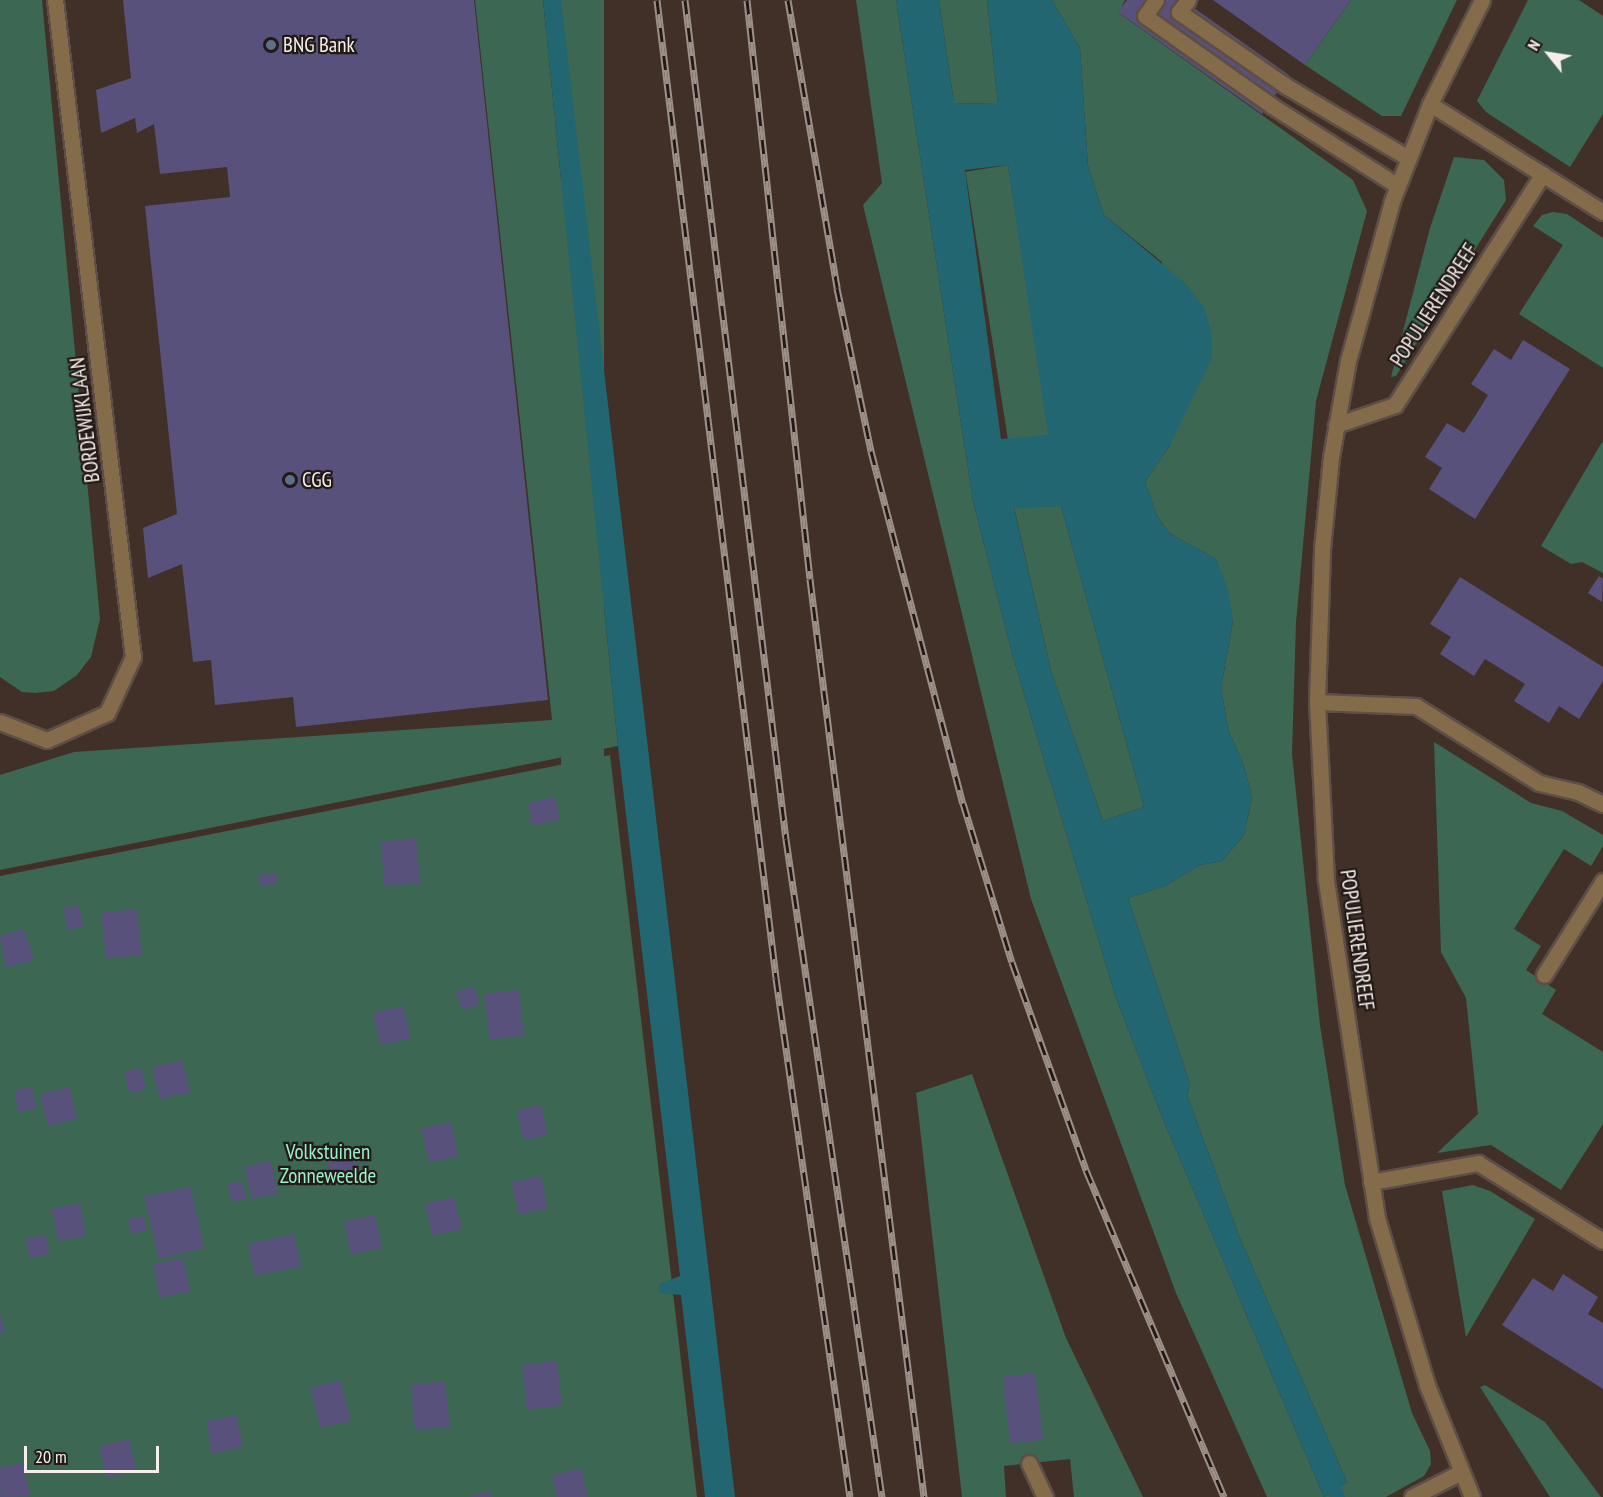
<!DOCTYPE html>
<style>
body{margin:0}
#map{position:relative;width:1603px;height:1497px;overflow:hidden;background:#403028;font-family:"PT Sans Narrow",sans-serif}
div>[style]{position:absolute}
.green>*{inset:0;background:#3b6753;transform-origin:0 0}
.water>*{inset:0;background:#216671}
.stream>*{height:14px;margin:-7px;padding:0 7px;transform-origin:7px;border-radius:7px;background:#216671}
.building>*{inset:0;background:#58517c;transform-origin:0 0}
.roads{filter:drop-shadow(2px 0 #5d4e47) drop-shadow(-2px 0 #5d4e47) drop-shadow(0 2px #5d4e47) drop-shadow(0 -2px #5d4e47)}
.service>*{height:15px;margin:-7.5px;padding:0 7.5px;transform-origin:7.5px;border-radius:7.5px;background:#846b49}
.minor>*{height:15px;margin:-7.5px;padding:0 7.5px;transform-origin:7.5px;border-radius:7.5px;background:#846b49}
.rail>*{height:7px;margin-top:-3.5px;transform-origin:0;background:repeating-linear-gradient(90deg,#211a16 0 14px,#9d9089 0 28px);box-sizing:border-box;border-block:2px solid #9d9089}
.dots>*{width:16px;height:16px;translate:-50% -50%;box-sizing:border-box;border:3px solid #211a16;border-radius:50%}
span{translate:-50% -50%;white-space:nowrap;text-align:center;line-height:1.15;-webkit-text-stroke:4.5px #211a16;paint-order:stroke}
.poi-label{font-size:21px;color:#f8eee9}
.left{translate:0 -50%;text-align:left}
.street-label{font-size:21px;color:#f8eee9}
.park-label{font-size:21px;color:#9bf0c9}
.north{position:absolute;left:1519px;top:24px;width:60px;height:60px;-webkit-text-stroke:4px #211a16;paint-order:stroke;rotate:300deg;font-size:16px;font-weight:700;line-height:24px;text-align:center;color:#f8eee9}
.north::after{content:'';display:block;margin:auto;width:21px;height:27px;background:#f8eee9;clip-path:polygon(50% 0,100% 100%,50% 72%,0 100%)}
.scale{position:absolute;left:24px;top:1446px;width:135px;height:27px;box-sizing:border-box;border:3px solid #f8eee9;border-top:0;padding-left:8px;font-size:18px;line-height:21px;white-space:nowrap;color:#f8eee9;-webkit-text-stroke:4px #211a16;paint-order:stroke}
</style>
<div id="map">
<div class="green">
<i style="clip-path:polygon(0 0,42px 0,100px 619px,91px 657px,77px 675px,54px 691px,35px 693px,22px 692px,0 677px)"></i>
<i style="clip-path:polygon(475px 0,543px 0,618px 746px,0 870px,0 775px,74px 752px,552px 720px)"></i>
<i style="left:561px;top:0;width:43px;height:1507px"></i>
<i style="clip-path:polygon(856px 0,896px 0,973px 501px,1013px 657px,1116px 998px,1163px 1119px,1324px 1497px,1347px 1482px,1239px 1236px,1187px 1095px,1190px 1084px,1128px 898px,1165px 886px,1200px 865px,1222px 861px,1244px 835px,1252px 797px,1244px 766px,1228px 729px,1221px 688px,1233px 621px,1216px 559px,1169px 533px,1157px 516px,1145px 482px,1170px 445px,1162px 262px,1104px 215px,1088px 166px,1080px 48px,1052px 0,1125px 0,1119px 13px,1353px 180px,1367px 211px,1316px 401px,1296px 623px,1292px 754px,1320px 1025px,1345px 1185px,1412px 1413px,1430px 1451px,1431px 1464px,1424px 1476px,1386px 1497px,1267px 1497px,1176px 1293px,1031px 899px,863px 205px,882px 183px)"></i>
<i style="clip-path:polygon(939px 0,987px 0,998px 104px,954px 103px)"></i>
<i style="clip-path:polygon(1351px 0,1457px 0,1401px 116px,1382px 116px,1305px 65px)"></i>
<i style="clip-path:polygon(1528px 0,1579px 0,1603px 16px,1603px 114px,1570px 167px,1486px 112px,1477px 101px)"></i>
<i style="clip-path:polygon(1454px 157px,1484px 160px,1504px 180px,1506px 200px,1396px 376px,1391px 377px,1430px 228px)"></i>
<i style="left:1008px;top:165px;width:273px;height:43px;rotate:81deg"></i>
<i style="clip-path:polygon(1553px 212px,1567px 214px,1603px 238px,1603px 368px,1519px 314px,1563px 245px,1533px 226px,1542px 215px)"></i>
<i style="clip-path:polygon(1602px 442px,1603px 443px,1603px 573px,1582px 562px,1571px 564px,1541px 546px)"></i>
<i style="clip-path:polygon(1061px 506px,1144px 807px,1103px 821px,1051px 671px,1014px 507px)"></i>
<i style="clip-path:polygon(1434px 742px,1531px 803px,1562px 811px,1603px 835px,1603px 846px,1591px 866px,1564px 849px,1514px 929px,1541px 946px,1526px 970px,1556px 990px,1542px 1014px,1603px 1052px,1603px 1124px,1561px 1190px,1491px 1145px,1437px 1153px,1478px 1114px,1466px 998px,1441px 952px)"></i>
<i style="clip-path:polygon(610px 755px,697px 1497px,0 1497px,0 876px)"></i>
<i style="clip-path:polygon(972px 1074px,1066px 1338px,1143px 1497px,1074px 1497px,1070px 1459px,1004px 1466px,1006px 1497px,962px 1497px,916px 1093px)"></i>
<i style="clip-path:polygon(1473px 1185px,1490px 1191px,1535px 1219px,1466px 1337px,1442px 1191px)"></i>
<i style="clip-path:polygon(1485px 1385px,1545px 1422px,1601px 1497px,1550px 1497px,1480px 1387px)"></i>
</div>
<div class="water">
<i style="clip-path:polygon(543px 0,561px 0,735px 1497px,705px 1497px,681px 1295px,660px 1293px,659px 1284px,680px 1276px,618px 746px)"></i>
<i style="clip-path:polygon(evenodd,896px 0,939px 0,954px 103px,998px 104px,987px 0,1052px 0,1080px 48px,1088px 166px,1104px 215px,1186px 284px,1204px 307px,1211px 331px,1212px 358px,1170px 445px,1145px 482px,1157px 516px,1169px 533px,1216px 559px,1228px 590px,1233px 621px,1221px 688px,1228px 729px,1244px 766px,1252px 797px,1244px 835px,1222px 861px,1200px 865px,1165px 886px,1128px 898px,1190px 1084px,1187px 1095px,1239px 1236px,1347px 1482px,1324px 1497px,1163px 1119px,1116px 998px,1013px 657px,973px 501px,896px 0,1008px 165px,1048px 435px,1001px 439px,965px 170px,1008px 165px,896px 0,1061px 506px,1144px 807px,1103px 821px,1051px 671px,1014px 508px,1061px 506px)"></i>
</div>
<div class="stream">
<i style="left:1327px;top:1474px;width:25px;rotate:64deg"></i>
</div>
<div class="building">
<i style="clip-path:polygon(123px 0,474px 0,548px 700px,296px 727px,293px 697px,215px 705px,211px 660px,193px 662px,182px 564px,148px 578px,143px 528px,177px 514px,145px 206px,230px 197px,227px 167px,160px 174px,154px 124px,137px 133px,135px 118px,101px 133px,96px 90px,131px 78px)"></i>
<i style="clip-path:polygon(1127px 0,1199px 0,1194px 8px,1289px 75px,1262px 114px,1118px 12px)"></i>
<i style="clip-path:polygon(1213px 0,1351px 0,1305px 65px)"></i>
<i style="clip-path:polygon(1523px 340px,1570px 369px,1475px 519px,1429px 489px,1442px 468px,1425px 457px,1447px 423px,1464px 433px,1477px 413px,1488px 395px,1471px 384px,1494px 349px,1511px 360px)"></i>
<i style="clip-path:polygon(1599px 576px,1603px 579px,1602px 602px,1588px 593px)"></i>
<i style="clip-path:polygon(1460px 577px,1603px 667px,1603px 681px,1579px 719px,1559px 706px,1549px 723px,1514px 701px,1525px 684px,1506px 672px,1485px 659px,1474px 676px,1440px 654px,1451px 637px,1430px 624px)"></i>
<i style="left:555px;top:797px;width:23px;height:28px;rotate:77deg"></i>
<i style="left:416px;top:838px;width:45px;height:36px;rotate:84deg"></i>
<i style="left:276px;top:872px;width:11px;height:18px;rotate:80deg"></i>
<i style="left:79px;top:905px;width:22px;height:16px;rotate:77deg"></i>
<i style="left:137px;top:909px;width:46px;height:36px;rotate:84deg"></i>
<i style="clip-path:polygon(24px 929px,34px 960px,6px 968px,0 936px)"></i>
<i style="left:474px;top:986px;width:19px;height:19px;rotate:72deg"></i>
<i style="left:519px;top:990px;width:46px;height:35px;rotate:84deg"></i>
<i style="left:403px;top:1006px;width:33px;height:31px;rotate:76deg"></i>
<i style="left:182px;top:1060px;width:33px;height:31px;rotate:76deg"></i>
<i style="left:141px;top:1068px;width:22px;height:17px;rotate:77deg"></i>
<i style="left:32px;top:1087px;width:22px;height:18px;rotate:80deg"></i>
<i style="left:69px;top:1087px;width:33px;height:30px;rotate:76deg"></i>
<i style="left:541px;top:1105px;width:30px;height:25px;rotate:76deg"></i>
<i style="left:451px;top:1122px;width:35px;height:30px;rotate:78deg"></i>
<i style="left:353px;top:1145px;width:34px;height:29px;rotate:76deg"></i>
<i style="left:271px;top:1161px;width:33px;height:27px;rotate:78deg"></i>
<i style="left:541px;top:1176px;width:33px;height:30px;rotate:78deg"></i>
<i style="left:242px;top:1181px;width:18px;height:15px;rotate:77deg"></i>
<i style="left:190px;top:1186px;width:64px;height:47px;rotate:77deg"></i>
<i style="left:454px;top:1197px;width:33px;height:30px;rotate:76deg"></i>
<i style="left:80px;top:1203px;width:33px;height:29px;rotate:79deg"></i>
<i style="left:375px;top:1215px;width:34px;height:32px;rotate:78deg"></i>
<i style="left:144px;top:1216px;width:15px;height:16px;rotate:79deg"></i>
<i style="left:45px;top:1234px;width:20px;height:21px;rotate:75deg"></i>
<i style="left:294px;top:1234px;width:33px;height:47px;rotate:78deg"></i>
<i style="left:183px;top:1258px;width:34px;height:31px;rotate:78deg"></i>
<i style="clip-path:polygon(1563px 1274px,1598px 1297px,1588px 1314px,1603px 1323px,1603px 1389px,1502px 1325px,1533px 1278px,1553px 1291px)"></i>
<i style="clip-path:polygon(0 1313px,5px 1333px,0 1334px)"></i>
<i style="left:557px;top:1361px;width:45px;height:35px;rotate:84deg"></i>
<i style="left:1035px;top:1373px;width:67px;height:33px;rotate:83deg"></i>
<i style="left:340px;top:1380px;width:42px;height:31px;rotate:75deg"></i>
<i style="left:445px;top:1381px;width:46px;height:35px;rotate:84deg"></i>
<i style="left:236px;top:1415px;width:33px;height:31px;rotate:78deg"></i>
<i style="left:129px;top:1439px;width:33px;height:31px;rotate:76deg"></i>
<i style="clip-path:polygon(23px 1463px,30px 1496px,0 1497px,0 1468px)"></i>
<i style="clip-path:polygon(581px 1468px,588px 1497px,557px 1497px,552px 1476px)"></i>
<i style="clip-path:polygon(490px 1491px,492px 1497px,469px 1497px,469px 1496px)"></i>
</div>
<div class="roads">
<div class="service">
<i style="left:1156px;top:0;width:19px;rotate:125deg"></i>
<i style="left:1145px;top:16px;width:156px;rotate:35.3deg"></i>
<i style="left:1272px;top:106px;width:149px;rotate:32.4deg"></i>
<i style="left:1188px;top:0;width:15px;rotate:127deg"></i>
<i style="left:1179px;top:12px;width:130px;rotate:34.7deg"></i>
<i style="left:1286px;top:86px;width:142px;rotate:30.5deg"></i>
<i style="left:1029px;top:1463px;width:38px;rotate:65deg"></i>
</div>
<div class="minor">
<i style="left:1430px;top:104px;width:204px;rotate:32deg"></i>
<i style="left:1336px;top:425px;width:62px;rotate:-18.7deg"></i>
<i style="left:1395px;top:405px;width:274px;rotate:-57.4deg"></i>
<i style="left:1317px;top:702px;width:99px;rotate:2.3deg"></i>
<i style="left:1416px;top:706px;width:145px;rotate:32deg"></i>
<i style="left:1539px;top:783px;width:40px;rotate:13deg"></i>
<i style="left:1578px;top:792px;width:28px;rotate:26deg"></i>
<i style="left:0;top:722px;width:50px;rotate:21deg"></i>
<i style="left:47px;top:740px;width:66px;rotate:-24.2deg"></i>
<i style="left:107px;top:713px;width:62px;rotate:-65.1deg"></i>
<i style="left:133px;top:657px;width:662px;rotate:-96.77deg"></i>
<i style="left:1544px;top:975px;width:111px;rotate:-57.9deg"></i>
<i style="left:1371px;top:1182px;width:109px;rotate:-10.1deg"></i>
<i style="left:1478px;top:1163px;width:147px;rotate:32deg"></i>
<i style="left:1412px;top:1497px;width:55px;rotate:-27deg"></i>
<i style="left:1472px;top:1497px;width:121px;rotate:-111.9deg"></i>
<i style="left:1427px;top:1385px;width:174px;rotate:-106.7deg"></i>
<i style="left:1377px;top:1218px;width:343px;rotate:-98.6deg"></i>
<i style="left:1326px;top:879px;width:177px;rotate:-92.9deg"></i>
<i style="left:1317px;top:702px;width:153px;rotate:-88.1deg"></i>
<i style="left:1322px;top:549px;width:92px;rotate:-84.4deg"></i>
<i style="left:1331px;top:457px;width:97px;rotate:-80deg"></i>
<i style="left:1348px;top:361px;width:166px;rotate:-74.6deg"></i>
<i style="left:1392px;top:201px;width:104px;rotate:-68.6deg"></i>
<i style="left:1430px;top:104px;width:116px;rotate:-63.4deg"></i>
</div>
</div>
<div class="rail">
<i style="left:657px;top:0;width:985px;rotate:83.06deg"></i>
<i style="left:776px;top:978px;width:524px;rotate:81.89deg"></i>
<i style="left:685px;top:0;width:845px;rotate:83.14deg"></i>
<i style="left:786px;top:839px;width:665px;rotate:81.7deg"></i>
<i style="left:747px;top:0;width:582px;rotate:83.79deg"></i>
<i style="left:810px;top:579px;width:925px;rotate:82.92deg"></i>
<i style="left:788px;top:0;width:292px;rotate:80.3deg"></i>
<i style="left:837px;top:288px;width:167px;rotate:78.2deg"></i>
<i style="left:871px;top:451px;width:364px;rotate:75.4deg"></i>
<i style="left:963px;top:803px;width:166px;rotate:72.9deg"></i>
<i style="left:1012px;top:962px;width:221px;rotate:70.4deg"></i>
<i style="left:1086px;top:1170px;width:355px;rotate:67.1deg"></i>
</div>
<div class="dots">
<i style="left:271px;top:45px;background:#5c6f8a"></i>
<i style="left:290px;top:480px;background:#5c6f8a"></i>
</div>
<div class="poi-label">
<span class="left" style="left:283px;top:45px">BNG Bank</span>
<span class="left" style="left:302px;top:480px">CGG</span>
</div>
<div class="street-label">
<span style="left:1434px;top:305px;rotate:-57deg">POPULIERENDREEF</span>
<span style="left:85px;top:420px;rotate:-97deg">BORDEWIJKLAAN</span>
<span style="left:1357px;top:940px;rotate:82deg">POPULIERENDREEF</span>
</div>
<div class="park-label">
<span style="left:328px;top:1164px">Volkstuinen<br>Zonneweelde</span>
</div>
<div class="north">N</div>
<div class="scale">20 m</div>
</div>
